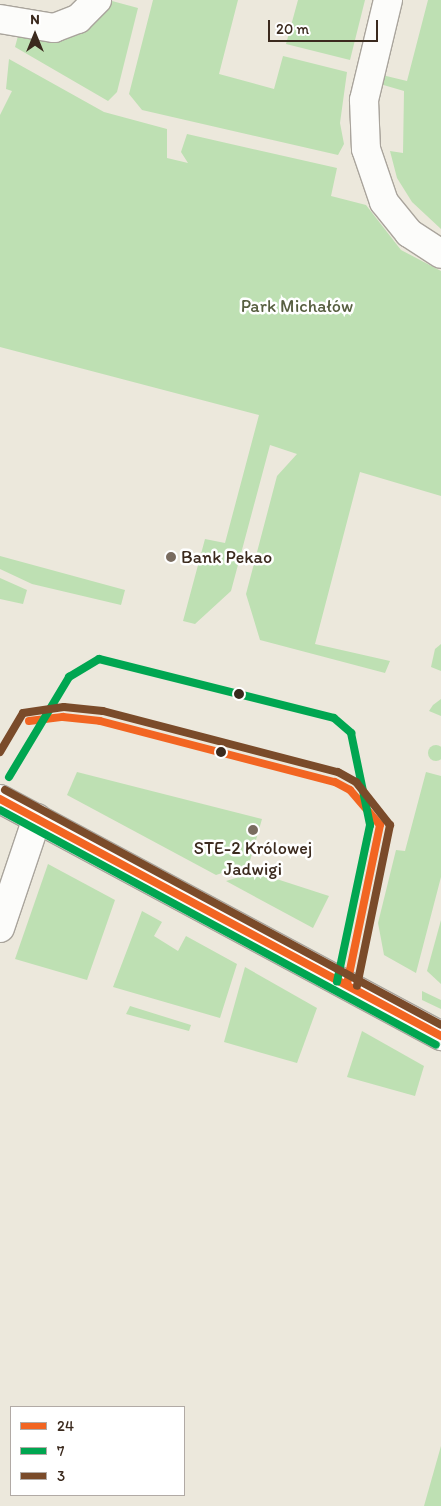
<!DOCTYPE html>
<meta charset="utf-8">
<style>
body{margin:0}
#map{position:relative;width:441px;height:1506px;overflow:hidden;background:#ece8dc;font-family:Itim,sans-serif}
div>[style]{position:absolute}
.green>*{inset:0;background:#bee0b3}
.round{border-radius:50%}
.roads{filter:drop-shadow(1px 0 #a9a49c) drop-shadow(-1px 0 #a9a49c) drop-shadow(0 1px #a9a49c) drop-shadow(0 -1px #a9a49c)}
.street>*{height:28px;margin:-14px;padding:0 14px;transform-origin:14px;border-radius:14px;background:#fcfcfa}
.bus-1>*{height:8px;margin:-4px;padding:0 4px;transform-origin:4px;border-radius:4px;background:#f26522}
.bus-2>*{height:8px;margin:-4px;padding:0 4px;transform-origin:4px;border-radius:4px;background:#00a651}
.bus-3>*{height:8px;margin:-4px;padding:0 4px;transform-origin:4px;border-radius:4px;background:#7a4b2a}
.dots>*{width:14px;height:14px;translate:-50% -50%;box-sizing:border-box;border:2px solid #fff;border-radius:50%}
span{translate:-50% -50%;white-space:nowrap;text-align:center;line-height:1.15;-webkit-text-stroke:5px #fff;paint-order:stroke}
.park-label{font-size:18px;color:#575f40}
.poi-label{font-size:18px;color:#3b2a1e}
.left{translate:0 -50%;text-align:left}
.legend{position:absolute;left:10px;top:1406px;width:175px;height:90px;box-sizing:border-box;background:#fff;border:1px solid #b1aaa5;margin:0;padding:6px 9px;list-style:none;font-size:15px;color:#3b2a1e}
.legend li{display:flex;align-items:center;gap:10px;height:25px}
.legend b{width:25px;border:1px solid #b1aaa5}
.north{position:absolute;left:10px;top:10px;width:50px;height:50px;-webkit-text-stroke:4px #fff;paint-order:stroke;rotate:0deg;font-size:14px;font-weight:700;line-height:20px;text-align:center;color:#3b2a1e}
.north::after{content:'';display:block;margin:auto;width:18px;height:22px;background:#3b2a1e;clip-path:polygon(50% 0,100% 100%,50% 72%,0 100%)}
.scale{position:absolute;left:268px;top:20px;width:110px;height:22px;box-sizing:border-box;border:2px solid #3b2a1e;border-top:0;padding-left:6px;font-size:15px;line-height:18px;white-space:nowrap;color:#3b2a1e;-webkit-text-stroke:4px #fff;paint-order:stroke}
</style>
<div id="map">
<div class="green">
<i style="clip-path:polygon(153px 0,238px 0,219px 74px,274px 89px,283px 56px,347px 72px,340px 123px,344px 144px,338px 155px,142px 110px,129px 94px)"></i>
<i style="clip-path:polygon(298px 0,365px 0,350px 60px,286px 44px)"></i>
<i style="clip-path:polygon(428px 0,441px 0,441px 229px,412px 202px,397px 178px,390px 151px,403px 153px,404px 91px,380px 84px,382px 75px,407px 81px)"></i>
<i style="clip-path:polygon(112px 1px,138px 8px,117px 92px,108px 101px,15px 47px,18px 36px,58px 41px,72px 37px,96px 22px)"></i>
<i style="clip-path:polygon(9px 59px,104px 112px,167px 129px,167px 158px,188px 163px,181px 152px,187px 134px,337px 168px,331px 196px,366px 205px,401px 250px,441px 271px,441px 496px,360px 472px,315px 644px,390px 661px,385px 673px,260px 640px,246px 594px,277px 476px,297px 454px,270px 445px,231px 591px,195px 624px,183px 621px,205px 539px,225px 543px,259px 415px,0 347px,0 115px,12px 91px,6px 89px)"></i>
<i style="clip-path:polygon(0 556px,125px 590px,121px 605px,32px 584px,0 569px)"></i>
<i style="clip-path:polygon(0 578px,27px 590px,23px 604px,0 599px)"></i>
<i style="clip-path:polygon(441px 644px,441px 671px,431px 667px,435px 649px)"></i>
<i style="clip-path:polygon(441px 699px,441px 716px,429px 711px,433px 705px)"></i>
<i class="round" style="left:428px;top:745px;width:16px;height:16px"></i>
<i style="clip-path:polygon(77px 772px,262px 819px,249px 864px,216px 875px,67px 795px)"></i>
<i style="clip-path:polygon(426px 772px,441px 776px,441px 877px,416px 973px,384px 955px,378px 923px,396px 850px,405px 851px)"></i>
<i style="clip-path:polygon(48px 864px,115px 900px,87px 980px,15px 959px)"></i>
<i style="clip-path:polygon(255px 872px,329px 896px,313px 928px,226px 881px)"></i>
<i style="clip-path:polygon(142px 911px,162px 922px,154px 936px,178px 951px,186px 936px,237px 964px,220px 1018px,113px 987px)"></i>
<i style="clip-path:polygon(441px 920px,441px 984px,427px 971px)"></i>
<i style="clip-path:polygon(245px 967px,317px 1008px,297px 1063px,224px 1042px)"></i>
<i style="clip-path:polygon(422px 991px,441px 1000px,441px 1009px,422px 1000px)"></i>
<i style="clip-path:polygon(130px 1006px,191px 1025px,189px 1031px,126px 1014px)"></i>
<i style="clip-path:polygon(362px 1031px,424px 1066px,415px 1096px,347px 1077px)"></i>
<i style="clip-path:polygon(441px 1446px,441px 1506px,424px 1506px)"></i>
</div>
<div class="roads">
<div class="street">
<i style="left:388px;top:0;width:103px;rotate:103.5deg"></i>
<i style="left:364px;top:100px;width:49px;rotate:87.7deg"></i>
<i style="left:366px;top:149px;width:56px;rotate:71.2deg"></i>
<i style="left:384px;top:202px;width:40px;rotate:51deg"></i>
<i style="left:409px;top:233px;width:38px;rotate:33deg"></i>
<i style="left:0;top:19px;width:55px;rotate:9.5deg"></i>
<i style="left:54px;top:28px;width:26px;rotate:-21deg"></i>
<i style="left:78px;top:19px;width:27px;rotate:-45deg"></i>
<i style="left:0;top:799px;width:501px;rotate:28.25deg"></i>
<i style="left:0;top:928px;width:116px;rotate:-71.4deg"></i>
</div>
</div>
<div class="bus-1">
<i style="left:29px;top:721px;width:34px;rotate:-7deg"></i>
<i style="left:63px;top:717px;width:37px;rotate:6deg"></i>
<i style="left:100px;top:721px;width:243px;rotate:14.6deg"></i>
<i style="left:335px;top:782px;width:17px;rotate:28deg"></i>
<i style="left:350px;top:790px;width:46px;rotate:49.4deg"></i>
<i style="left:380px;top:825px;width:162px;rotate:101.7deg"></i>
<i style="left:0;top:799px;width:501px;rotate:28.25deg"></i>
</div>
<div class="bus-2">
<i style="left:9px;top:777px;width:117px;rotate:-59deg"></i>
<i style="left:69px;top:677px;width:35px;rotate:-31deg"></i>
<i style="left:99px;top:659px;width:242px;rotate:14.1deg"></i>
<i style="left:334px;top:718px;width:23px;rotate:41deg"></i>
<i style="left:351px;top:733px;width:94px;rotate:78.3deg"></i>
<i style="left:370px;top:825px;width:160px;rotate:101.9deg"></i>
<i style="left:0;top:810px;width:495px;rotate:28.3deg"></i>
</div>
<div class="bus-3">
<i style="left:0;top:752px;width:45px;rotate:-59.5deg"></i>
<i style="left:23px;top:713px;width:41px;rotate:-8.3deg"></i>
<i style="left:64px;top:707px;width:39px;rotate:6deg"></i>
<i style="left:103px;top:711px;width:243px;rotate:14.6deg"></i>
<i style="left:338px;top:772px;width:21px;rotate:29deg"></i>
<i style="left:356px;top:782px;width:55px;rotate:51.7deg"></i>
<i style="left:390px;top:825px;width:164px;rotate:101.6deg"></i>
<i style="left:5px;top:790px;width:495px;rotate:28.3deg"></i>
</div>
<div class="dots">
<i style="left:171px;top:557px;background:#796c60"></i>
<i style="left:239px;top:694px;background:#3b2a1e"></i>
<i style="left:221px;top:752px;background:#3b2a1e"></i>
<i style="left:253px;top:830px;background:#796c60"></i>
</div>
<div class="park-label">
<span style="left:297px;top:306px">Park Michałów</span>
</div>
<div class="poi-label">
<span class="left" style="left:181px;top:557px">Bank Pekao</span>
<span style="left:253px;top:859px">STE-2 Królowej<br>Jadwigi</span>
</div>
<ul class="legend">
<li><b style="height:6px;background:#f26522"></b>24</li>
<li><b style="height:6px;background:#00a651"></b>7</li>
<li><b style="height:6px;background:#7a4b2a"></b>3</li>
</ul>
<div class="north">N</div>
<div class="scale">20 m</div>
</div>
